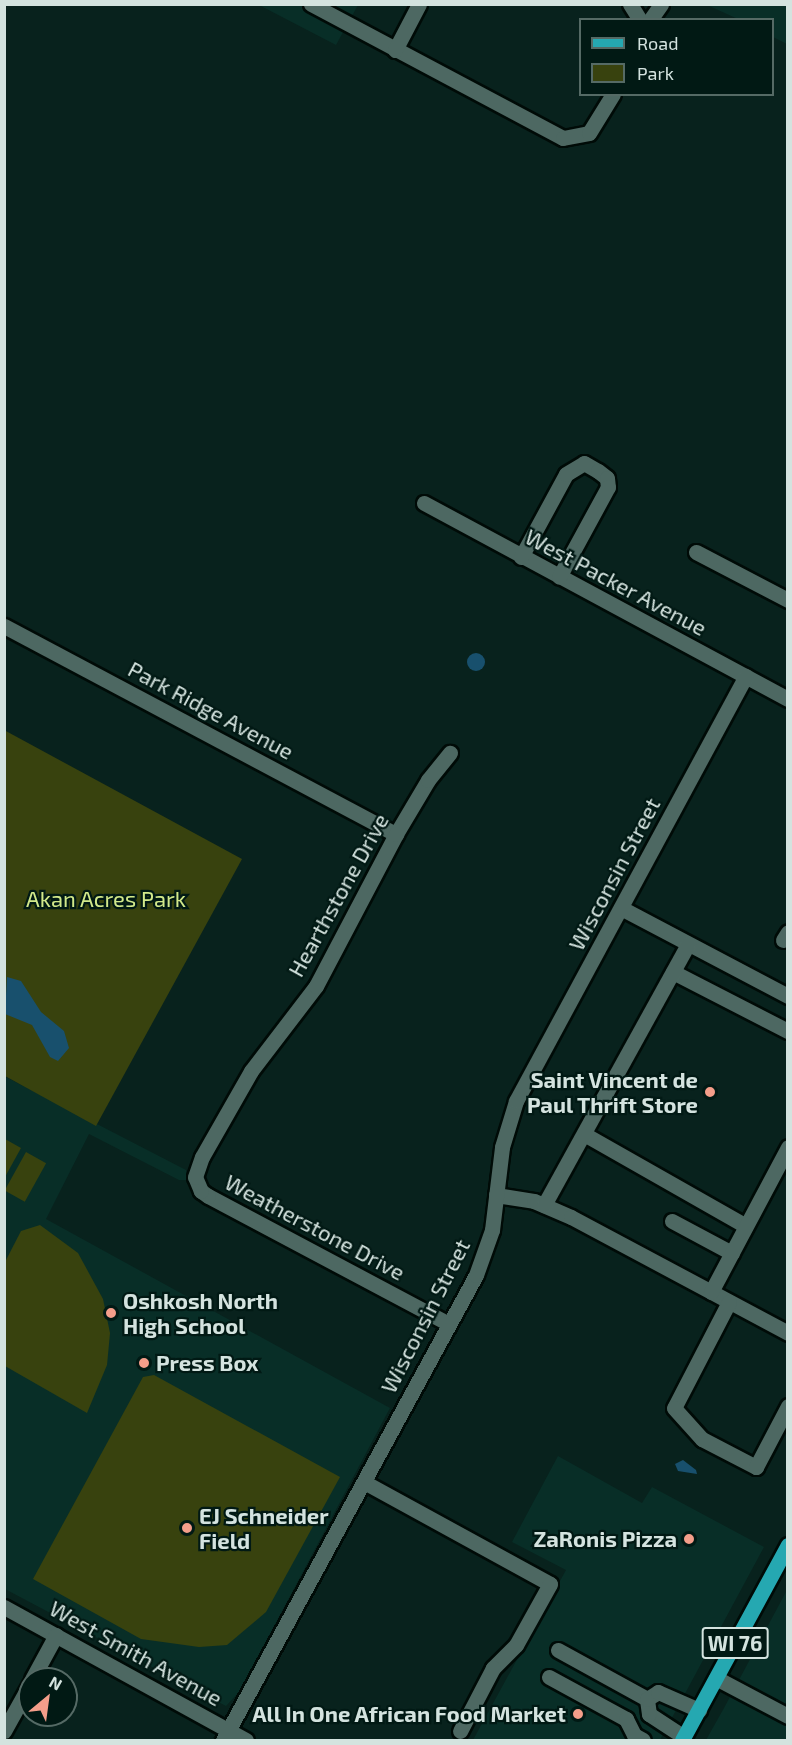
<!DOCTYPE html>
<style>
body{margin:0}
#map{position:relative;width:792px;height:1745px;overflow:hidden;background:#08221d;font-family:"Exo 2",sans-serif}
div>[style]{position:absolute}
.built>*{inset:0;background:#082e27}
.green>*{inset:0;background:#38420e;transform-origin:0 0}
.water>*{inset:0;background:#18506d}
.round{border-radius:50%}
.roads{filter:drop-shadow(2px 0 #000b07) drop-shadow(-2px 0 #000b07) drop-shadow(0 2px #000b07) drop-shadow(0 -2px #000b07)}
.minor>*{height:15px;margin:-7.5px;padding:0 7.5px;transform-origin:7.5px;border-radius:7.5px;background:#4d6862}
.major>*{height:15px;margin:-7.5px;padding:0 7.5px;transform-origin:7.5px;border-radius:7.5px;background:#25a8b1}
.dots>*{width:16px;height:16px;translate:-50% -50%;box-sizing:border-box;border:3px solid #011914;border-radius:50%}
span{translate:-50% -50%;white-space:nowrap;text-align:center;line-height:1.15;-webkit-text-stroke:4.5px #011914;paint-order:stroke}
.shield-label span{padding:2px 4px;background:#011914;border:2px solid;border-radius:4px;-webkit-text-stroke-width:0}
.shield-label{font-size:21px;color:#d4e3df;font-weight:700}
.street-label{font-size:22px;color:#d4e3df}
.park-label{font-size:22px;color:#d2e98a}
.poi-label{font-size:22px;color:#d4e3df;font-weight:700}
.right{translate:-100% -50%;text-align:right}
.left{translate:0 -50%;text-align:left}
.frame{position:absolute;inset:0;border:6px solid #d4e3df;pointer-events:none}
.legend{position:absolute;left:579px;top:18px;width:195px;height:78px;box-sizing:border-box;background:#011914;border:2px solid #556a65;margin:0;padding:8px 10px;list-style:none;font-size:18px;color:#d4e3df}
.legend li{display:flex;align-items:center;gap:12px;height:30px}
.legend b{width:30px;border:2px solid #556a65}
.north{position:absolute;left:18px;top:1667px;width:60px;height:60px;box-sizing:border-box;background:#011914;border:2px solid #556a65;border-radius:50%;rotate:29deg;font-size:16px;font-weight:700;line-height:24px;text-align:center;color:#d4e3df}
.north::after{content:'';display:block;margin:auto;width:21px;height:27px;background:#f49e8a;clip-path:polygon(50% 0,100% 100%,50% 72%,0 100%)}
</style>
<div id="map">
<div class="built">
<i style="clip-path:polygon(259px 5px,358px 5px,336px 45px)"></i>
<i style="clip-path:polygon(707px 5px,787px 5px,787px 44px,773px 37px,772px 20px,738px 19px)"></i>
<i style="clip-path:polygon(4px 1076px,186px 1170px,186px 1180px,179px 1180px,89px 1134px,46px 1219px,390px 1408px,239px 1692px,226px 1706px,5px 1589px)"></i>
<i style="clip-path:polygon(558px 1456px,642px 1503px,652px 1487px,764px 1547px,660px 1740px,473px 1740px,566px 1570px,512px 1542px)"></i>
<i style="clip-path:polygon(787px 1590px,787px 1740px,706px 1740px,724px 1708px)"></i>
</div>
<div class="green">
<i style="clip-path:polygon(4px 730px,242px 859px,96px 1126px,5px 1076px)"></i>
<i style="clip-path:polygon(5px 1139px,21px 1148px,5px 1177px)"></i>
<i style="left:26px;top:1152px;width:23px;height:44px;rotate:29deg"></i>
<i style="clip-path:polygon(40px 1225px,78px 1253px,103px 1299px,110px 1333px,107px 1365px,87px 1413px,5px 1366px,5px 1262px,21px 1231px)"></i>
<i style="clip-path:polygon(154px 1375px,340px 1477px,266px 1612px,227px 1645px,199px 1647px,141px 1639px,33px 1579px,143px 1377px)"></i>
</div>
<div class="water">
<i class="round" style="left:467px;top:653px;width:18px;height:18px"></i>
<i style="clip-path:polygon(7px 977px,21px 981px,41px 1012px,64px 1031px,69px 1048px,58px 1061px,50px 1057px,32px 1025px,5px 1014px)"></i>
<i style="clip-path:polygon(683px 1460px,696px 1470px,697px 1474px,678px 1471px,675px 1464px)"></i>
</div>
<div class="roads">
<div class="minor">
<i style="left:311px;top:4px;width:285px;rotate:28deg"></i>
<i style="left:563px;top:138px;width:26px;rotate:-11deg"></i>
<i style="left:589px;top:133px;width:46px;rotate:-58.4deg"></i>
<i style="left:630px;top:4px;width:19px;rotate:58deg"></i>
<i style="left:650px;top:20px;width:19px;rotate:-55deg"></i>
<i style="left:395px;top:50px;width:52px;rotate:-62.4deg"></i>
<i style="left:424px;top:503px;width:413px;rotate:28.3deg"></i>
<i style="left:696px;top:552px;width:104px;rotate:27.6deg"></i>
<i style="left:521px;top:557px;width:94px;rotate:-61.5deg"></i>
<i style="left:566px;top:474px;width:21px;rotate:-31deg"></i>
<i style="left:584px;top:463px;width:16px;rotate:30deg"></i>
<i style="left:598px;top:471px;width:11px;rotate:38deg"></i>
<i style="left:607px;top:478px;width:9px;rotate:84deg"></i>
<i style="left:608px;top:487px;width:102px;rotate:118.6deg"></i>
<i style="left:4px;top:626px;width:444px;rotate:28deg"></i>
<i style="left:621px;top:908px;width:189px;rotate:27.8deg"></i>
<i style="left:783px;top:940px;width:9px;rotate:-58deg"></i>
<i style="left:673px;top:972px;width:129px;rotate:27.2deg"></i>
<i style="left:584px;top:1134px;width:186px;rotate:29.6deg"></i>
<i style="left:496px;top:1195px;width:38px;rotate:9deg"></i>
<i style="left:534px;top:1201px;width:40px;rotate:23.4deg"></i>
<i style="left:571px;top:1217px;width:246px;rotate:28.1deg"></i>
<i style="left:544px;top:1205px;width:298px;rotate:-61.1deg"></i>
<i style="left:672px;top:1221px;width:68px;rotate:28.1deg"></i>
<i style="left:711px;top:1292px;width:164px;rotate:-62deg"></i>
<i style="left:729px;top:1302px;width:119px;rotate:117.4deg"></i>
<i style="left:674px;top:1408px;width:42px;rotate:47.9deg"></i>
<i style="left:702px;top:1439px;width:61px;rotate:27.4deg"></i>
<i style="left:756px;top:1467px;width:69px;rotate:-62.3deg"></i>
<i style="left:449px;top:1324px;width:273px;rotate:-152deg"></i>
<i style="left:208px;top:1196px;width:9px;rotate:-144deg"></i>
<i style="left:201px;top:1191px;width:15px;rotate:-113deg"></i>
<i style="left:195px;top:1177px;width:21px;rotate:-71deg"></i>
<i style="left:202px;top:1157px;width:99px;rotate:-60.3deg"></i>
<i style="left:251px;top:1071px;width:107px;rotate:-52.6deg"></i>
<i style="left:316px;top:986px;width:172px;rotate:-62.2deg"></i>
<i style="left:396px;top:834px;width:63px;rotate:-59.3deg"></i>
<i style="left:428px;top:780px;width:35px;rotate:-51deg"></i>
<i style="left:364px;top:1482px;width:212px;rotate:28.7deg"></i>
<i style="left:550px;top:1584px;width:70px;rotate:119.1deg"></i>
<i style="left:516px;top:1645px;width:33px;rotate:135deg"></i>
<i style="left:493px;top:1668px;width:71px;rotate:117.6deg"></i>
<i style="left:4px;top:1607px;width:276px;rotate:28.8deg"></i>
<i style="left:558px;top:1650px;width:102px;rotate:28.8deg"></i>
<i style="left:549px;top:1677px;width:88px;rotate:28.6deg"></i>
<i style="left:626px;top:1719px;width:18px;rotate:63deg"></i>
<i style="left:634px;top:1735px;width:10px;rotate:29deg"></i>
<i style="left:716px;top:1678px;width:81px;rotate:27.8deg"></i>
<i style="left:32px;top:1679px;width:50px;rotate:-61.4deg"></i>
<i style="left:4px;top:1731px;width:54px;rotate:-61deg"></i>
<i style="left:684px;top:1737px;width:42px;rotate:-146.7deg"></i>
<i style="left:649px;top:1714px;width:15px;rotate:-98deg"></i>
<i style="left:647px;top:1699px;width:13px;rotate:-32deg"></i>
<i style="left:658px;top:1692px;width:45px;rotate:23.7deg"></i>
<i style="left:223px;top:1740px;width:529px;rotate:-61.45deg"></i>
<i style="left:476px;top:1275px;width:48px;rotate:-70.4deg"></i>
<i style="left:492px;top:1230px;width:84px;rotate:-83.1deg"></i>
<i style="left:502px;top:1147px;width:48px;rotate:-73.1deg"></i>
<i style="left:516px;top:1101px;width:483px;rotate:-61.6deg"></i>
</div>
<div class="major">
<i style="left:682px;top:1740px;width:222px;rotate:-61.5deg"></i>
</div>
</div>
<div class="dots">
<i style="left:710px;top:1092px;background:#f49e8a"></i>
<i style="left:111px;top:1313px;background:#f49e8a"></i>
<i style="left:144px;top:1363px;background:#f49e8a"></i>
<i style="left:187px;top:1528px;background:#f49e8a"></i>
<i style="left:689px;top:1539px;background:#f49e8a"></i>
<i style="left:578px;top:1714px;background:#f49e8a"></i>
</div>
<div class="shield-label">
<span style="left:735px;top:1643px">WI 76</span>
</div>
<div class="street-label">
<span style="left:616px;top:582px;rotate:28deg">West Packer Avenue</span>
<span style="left:211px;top:710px;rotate:28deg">Park Ridge Avenue</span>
<span style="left:614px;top:874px;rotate:-62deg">Wisconsin Street</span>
<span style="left:338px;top:895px;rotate:-61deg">Hearthstone Drive</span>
<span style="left:315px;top:1227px;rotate:28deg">Weatherstone Drive</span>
<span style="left:425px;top:1316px;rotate:-63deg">Wisconsin Street</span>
<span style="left:136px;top:1653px;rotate:29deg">West Smith Avenue</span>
</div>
<div class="park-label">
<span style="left:106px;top:899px">Akan Acres Park</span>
</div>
<div class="poi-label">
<span class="right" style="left:698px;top:1092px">Saint Vincent de<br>Paul Thrift Store</span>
<span class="left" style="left:123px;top:1313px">Oshkosh North<br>High School</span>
<span class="left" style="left:156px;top:1363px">Press Box</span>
<span class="left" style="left:199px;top:1528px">EJ Schneider<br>Field</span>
<span class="right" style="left:677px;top:1539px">ZaRonis Pizza</span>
<span class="right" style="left:566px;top:1714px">All In One African Food Market</span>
</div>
<div class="frame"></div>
<ul class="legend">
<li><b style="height:8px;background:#25a8b1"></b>Road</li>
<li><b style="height:16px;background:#38420e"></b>Park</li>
</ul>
<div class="north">N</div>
</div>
